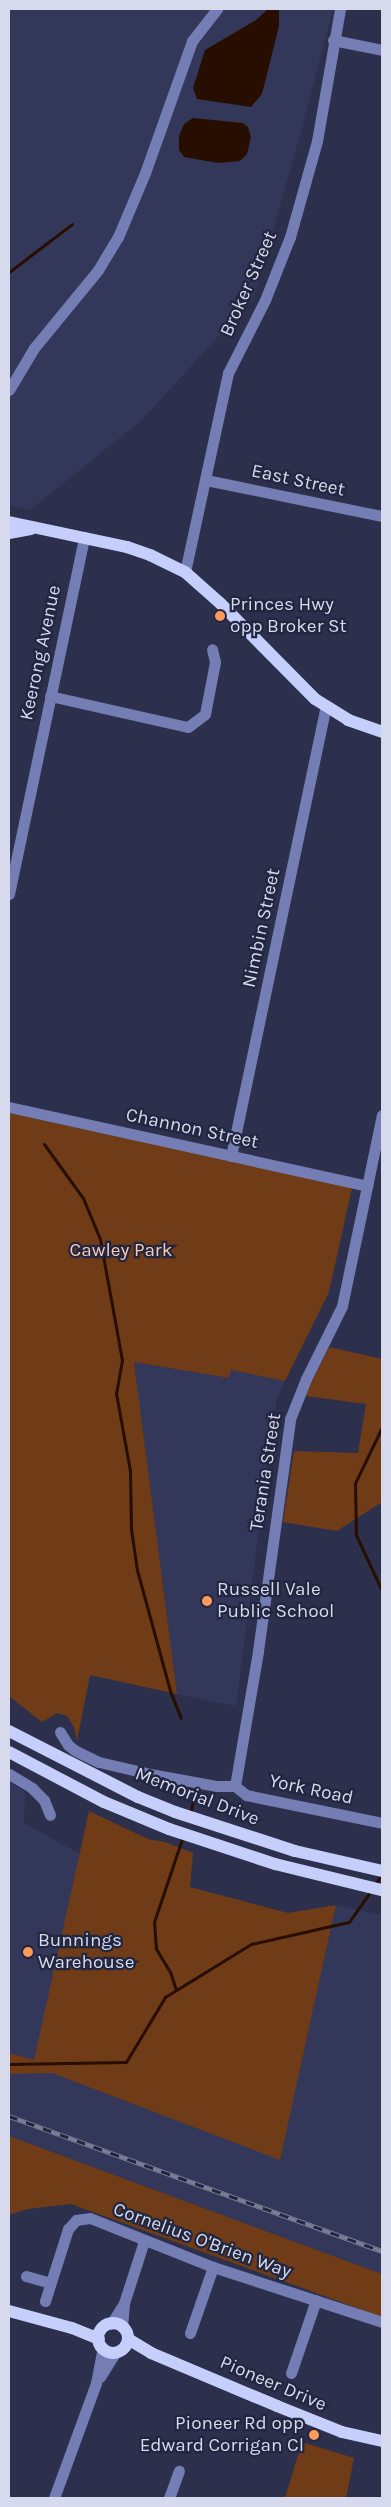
<!DOCTYPE html>
<style>
body{margin:0}
#map{position:relative;width:391px;height:2507px;overflow:hidden;background:#2c304c;font-family:Karla,sans-serif}
div>[style]{position:absolute}
.built>*{inset:0;background:#33385a}
.green>*{inset:0;background:#6f3c17}
.water>*{inset:0;background:#270e00}
.stream>*{height:3px;margin:-1.5px;padding:0 1.5px;transform-origin:1.5px;border-radius:1.5px;background:#270e00}
.minor>*{height:11px;margin:-5.5px;padding:0 5.5px;transform-origin:5.5px;border-radius:5.5px;background:#757eb4}
.major>*{height:12px;margin:-6px;padding:0 6px;transform-origin:6px;border-radius:6px;background:#c6cffc}
.major>.ring{margin:-6px;padding:0;box-sizing:content-box;background:none;border:12px solid #c6cffc;border-radius:50%}
.rail>*{height:5px;margin-top:-2.5px;transform-origin:0;background:repeating-linear-gradient(90deg,#222641 0 9px,#7a7e96 0 18px);box-sizing:border-box;border-block:1px solid #7a7e96}
.dots>*{width:14px;height:14px;translate:-50% -50%;box-sizing:border-box;border:2px solid #222641;border-radius:50%}
span{translate:-50% -50%;white-space:nowrap;text-align:center;line-height:1.15;-webkit-text-stroke:4.5px #222641;paint-order:stroke}
.street-label{font-size:19px;color:#d6daec}
.poi-label{font-size:19px;color:#d6daec}
.left{translate:0 -50%;text-align:left}
.right{translate:-100% -50%;text-align:right}
.park-label{font-size:19px;color:#f9ccb1}
.frame{position:absolute;inset:0;border:10px solid #d6daec;pointer-events:none}
</style>
<div id="map">
<div class="built">
<i style="clip-path:polygon(9px 9px,333px 9px,302px 128px,254px 297px,142px 420px,30px 510px,9px 505px)"></i>
<i style="clip-path:polygon(134px 1362px,229px 1378px,231px 1370px,285px 1381px,277px 1398px,273px 1420px,236px 1706px,177px 1694px)"></i>
<i style="clip-path:polygon(9px 1782px,25px 1792px,24px 1823px,80px 1854px,34px 2061px,9px 2053px)"></i>
<i style="clip-path:polygon(336px 1905px,382px 1915px,382px 2274px,9px 2136px,9px 2074px,52px 2073px,280px 2159px)"></i>
</div>
<div class="green">
<i style="clip-path:polygon(9px 1113px,352px 1188px,329px 1292px,285px 1381px,231px 1370px,229px 1378px,134px 1362px,177px 1694px,90px 1675px,77px 1741px,74px 1727px,67px 1716px,57px 1713px,42px 1722px,9px 1696px)"></i>
<i style="clip-path:polygon(329px 1347px,382px 1359px,382px 1502px,337px 1531px,283px 1522px,294px 1451px,358px 1453px,366px 1404px,305px 1396px)"></i>
<i style="clip-path:polygon(89px 1811px,148px 1839px,165px 1842px,193px 1853px,190px 1887px,288px 1913px,336px 1905px,280px 2160px,52px 2073px,9px 2074px,9px 2053px,34px 2060px)"></i>
<i style="clip-path:polygon(9px 2136px,382px 2274px,382px 2317px,71px 2204px,27px 2209px,9px 2215px)"></i>
<i style="clip-path:polygon(302px 2442px,354px 2458px,346px 2498px,285px 2498px)"></i>
</div>
<div class="water">
<i style="clip-path:polygon(268px 9px,279px 9px,279px 26px,262px 94px,251px 107px,197px 99px,193px 88px,205px 50px,256px 20px)"></i>
<i style="clip-path:polygon(193px 118px,243px 123px,248px 127px,251px 137px,247px 154px,240px 161px,218px 163px,184px 157px,179px 150px,179px 136px,184px 124px)"></i>
</div>
<div class="stream">
<i style="left:9px;top:272px;width:79px;rotate:-37.3deg"></i>
<i style="left:44px;top:1144px;width:67px;rotate:54.2deg"></i>
<i style="left:83px;top:1198px;width:44px;rotate:67.5deg"></i>
<i style="left:100px;top:1239px;width:123px;rotate:79.7deg"></i>
<i style="left:122px;top:1360px;width:34px;rotate:100deg"></i>
<i style="left:116px;top:1393px;width:79px;rotate:79.8deg"></i>
<i style="left:130px;top:1471px;width:58px;rotate:89deg"></i>
<i style="left:131px;top:1529px;width:41px;rotate:81.7deg"></i>
<i style="left:137px;top:1570px;width:125px;rotate:74.7deg"></i>
<i style="left:170px;top:1691px;width:29px;rotate:68deg"></i>
<i style="left:382px;top:1427px;width:62px;rotate:115.7deg"></i>
<i style="left:355px;top:1483px;width:52px;rotate:88.9deg"></i>
<i style="left:356px;top:1535px;width:62px;rotate:65.1deg"></i>
<i style="left:190px;top:1814px;width:17px;rotate:-77deg"></i>
<i style="left:374px;top:1886px;width:14px;rotate:-56deg"></i>
<i style="left:176px;top:1990px;width:19px;rotate:-108deg"></i>
<i style="left:170px;top:1972px;width:27px;rotate:-121deg"></i>
<i style="left:156px;top:1949px;width:27px;rotate:-94deg"></i>
<i style="left:154px;top:1922px;width:91px;rotate:-71.4deg"></i>
<i style="left:9px;top:2064px;width:117px;rotate:-1deg"></i>
<i style="left:126px;top:2062px;width:76px;rotate:-59deg"></i>
<i style="left:165px;top:1997px;width:101px;rotate:-31.6deg"></i>
<i style="left:251px;top:1944px;width:100px;rotate:-12.7deg"></i>
<i style="left:349px;top:1922px;width:38px;rotate:-55deg"></i>
</div>
<div class="minor">
<i style="left:333px;top:40px;width:50px;rotate:11.5deg"></i>
<i style="left:9px;top:390px;width:49px;rotate:-59.2deg"></i>
<i style="left:34px;top:348px;width:101px;rotate:-50.6deg"></i>
<i style="left:98px;top:270px;width:39px;rotate:-59deg"></i>
<i style="left:118px;top:237px;width:69px;rotate:-67.1deg"></i>
<i style="left:145px;top:173px;width:140px;rotate:-70.4deg"></i>
<i style="left:192px;top:41px;width:41px;rotate:-52deg"></i>
<i style="left:206px;top:480px;width:180px;rotate:11.6deg"></i>
<i style="left:185px;top:572px;width:204px;rotate:-77.8deg"></i>
<i style="left:228px;top:373px;width:82px;rotate:-63.1deg"></i>
<i style="left:265px;top:300px;width:68px;rotate:-68.4deg"></i>
<i style="left:290px;top:237px;width:100px;rotate:-74.3deg"></i>
<i style="left:317px;top:141px;width:134px;rotate:-80.1deg"></i>
<i style="left:50px;top:696px;width:141px;rotate:12.7deg"></i>
<i style="left:188px;top:727px;width:21px;rotate:-37deg"></i>
<i style="left:205px;top:714px;width:53px;rotate:-79.1deg"></i>
<i style="left:215px;top:662px;width:13px;rotate:-103deg"></i>
<i style="left:9px;top:894px;width:365px;rotate:-78.1deg"></i>
<i style="left:9px;top:1107px;width:367px;rotate:12.4deg"></i>
<i style="left:231px;top:1156px;width:459px;rotate:-78.1deg"></i>
<i style="left:60px;top:1732px;width:15px;rotate:58deg"></i>
<i style="left:68px;top:1745px;width:10px;rotate:37deg"></i>
<i style="left:76px;top:1751px;width:25px;rotate:26deg"></i>
<i style="left:99px;top:1762px;width:52px;rotate:13.2deg"></i>
<i style="left:150px;top:1774px;width:68px;rotate:10.2deg"></i>
<i style="left:217px;top:1786px;width:18px"></i>
<i style="left:9px;top:1774px;width:27px;rotate:31deg"></i>
<i style="left:32px;top:1788px;width:17px;rotate:45deg"></i>
<i style="left:44px;top:1800px;width:16px;rotate:68deg"></i>
<i style="left:235px;top:1786px;width:137px;rotate:-80.3deg"></i>
<i style="left:258px;top:1651px;width:234px;rotate:-82.1deg"></i>
<i style="left:290px;top:1419px;width:43px;rotate:-68.2deg"></i>
<i style="left:306px;top:1379px;width:81px;rotate:-63.7deg"></i>
<i style="left:342px;top:1306px;width:195px;rotate:-78.2deg"></i>
<i style="left:235px;top:1786px;width:14px;rotate:39deg"></i>
<i style="left:246px;top:1795px;width:139px;rotate:11.6deg"></i>
<i style="left:26px;top:2276px;width:25px;rotate:16deg"></i>
<i style="left:45px;top:2301px;width:76px;rotate:-72.3deg"></i>
<i style="left:68px;top:2229px;width:12px;rotate:-48deg"></i>
<i style="left:76px;top:2220px;width:14px;rotate:-8deg"></i>
<i style="left:90px;top:2218px;width:132px;rotate:21.7deg"></i>
<i style="left:213px;top:2267px;width:178px;rotate:18deg"></i>
<i style="left:111px;top:2324px;width:25px;rotate:-58deg"></i>
<i style="left:124px;top:2303px;width:65px;rotate:-72.1deg"></i>
<i style="left:122px;top:2327px;width:23px;rotate:-85deg"></i>
<i style="left:190px;top:2333px;width:70px;rotate:-70.8deg"></i>
<i style="left:291px;top:2373px;width:77px;rotate:-71.1deg"></i>
<i style="left:100px;top:2377px;width:28px;rotate:-58deg"></i>
<i style="left:54px;top:2498px;width:122px;rotate:-69.9deg"></i>
<i style="left:96px;top:2383px;width:36px;rotate:-79deg"></i>
<i style="left:169px;top:2498px;width:29px;rotate:-70deg"></i>
</div>
<div class="major">
<i style="left:9px;top:522px;width:121px;rotate:12deg"></i>
<i style="left:127px;top:547px;width:24px;rotate:19deg"></i>
<i style="left:150px;top:555px;width:39px;rotate:26deg"></i>
<i style="left:185px;top:572px;width:47px;rotate:41.5deg"></i>
<i style="left:220px;top:603px;width:135px;rotate:45.3deg"></i>
<i style="left:315px;top:699px;width:39px;rotate:32deg"></i>
<i style="left:348px;top:720px;width:36px;rotate:19deg"></i>
<i style="left:9px;top:533px;width:22px;rotate:-10deg"></i>
<i style="left:9px;top:1731px;width:145px;rotate:27.1deg"></i>
<i style="left:138px;top:1797px;width:40px;rotate:22deg"></i>
<i style="left:175px;top:1812px;width:126px;rotate:18deg"></i>
<i style="left:295px;top:1851px;width:89px;rotate:12.9deg"></i>
<i style="left:9px;top:1752px;width:107px;rotate:27.8deg"></i>
<i style="left:104px;top:1802px;width:70px;rotate:22.6deg"></i>
<i style="left:169px;top:1829px;width:112px;rotate:18.3deg"></i>
<i style="left:275px;top:1864px;width:110px;rotate:13.7deg"></i>
<i style="left:9px;top:2311px;width:65px;rotate:15.1deg"></i>
<i style="left:72px;top:2328px;width:29px;rotate:22deg"></i>
<i class="ring" style="left:98px;top:2323px;width:18px;height:18px"></i>
<i style="left:128px;top:2339px;width:27px;rotate:31deg"></i>
<i style="left:151px;top:2353px;width:137px;rotate:22.8deg"></i>
<i style="left:277px;top:2406px;width:70px;rotate:21.8deg"></i>
<i style="left:342px;top:2432px;width:41px;rotate:12.7deg"></i>
</div>
<div class="rail">
<i style="left:9px;top:2116px;width:397px;rotate:19.9deg"></i>
</div>
<div class="dots">
<i style="left:220px;top:616px;background:#fe9b59"></i>
<i style="left:207px;top:1601px;background:#fe9b59"></i>
<i style="left:28px;top:1952px;background:#fe9b59"></i>
<i style="left:314px;top:2435px;background:#fe9b59"></i>
</div>
<div class="street-label">
<span style="left:249px;top:284px;rotate:-66deg">Broker Street</span>
<span style="left:298px;top:481px;rotate:12deg">East Street</span>
<span style="left:41px;top:653px;rotate:-78deg">Keerong Avenue</span>
<span style="left:262px;top:928px;rotate:-78deg">Nimbin Street</span>
<span style="left:192px;top:1129px;rotate:12deg">Channon Street</span>
<span style="left:266px;top:1472px;rotate:-81deg">Terania Street</span>
<span style="left:311px;top:1790px;rotate:12deg">York Road</span>
<span style="left:197px;top:1797px;rotate:21deg">Memorial Drive</span>
<span style="left:202px;top:2241px;rotate:20deg">Cornelius O'Brien Way</span>
<span style="left:273px;top:2384px;rotate:23deg">Pioneer Drive</span>
</div>
<div class="poi-label">
<span class="left" style="left:230px;top:616px">Princes Hwy<br>opp Broker St</span>
<span class="left" style="left:217px;top:1601px">Russell Vale<br>Public School</span>
<span class="left" style="left:38px;top:1952px">Bunnings<br>Warehouse</span>
<span class="right" style="left:304px;top:2435px">Pioneer Rd opp<br>Edward Corrigan Cl</span>
</div>
<div class="park-label">
<span style="left:121px;top:1251px">Cawley Park</span>
</div>
<div class="frame"></div>
</div>
